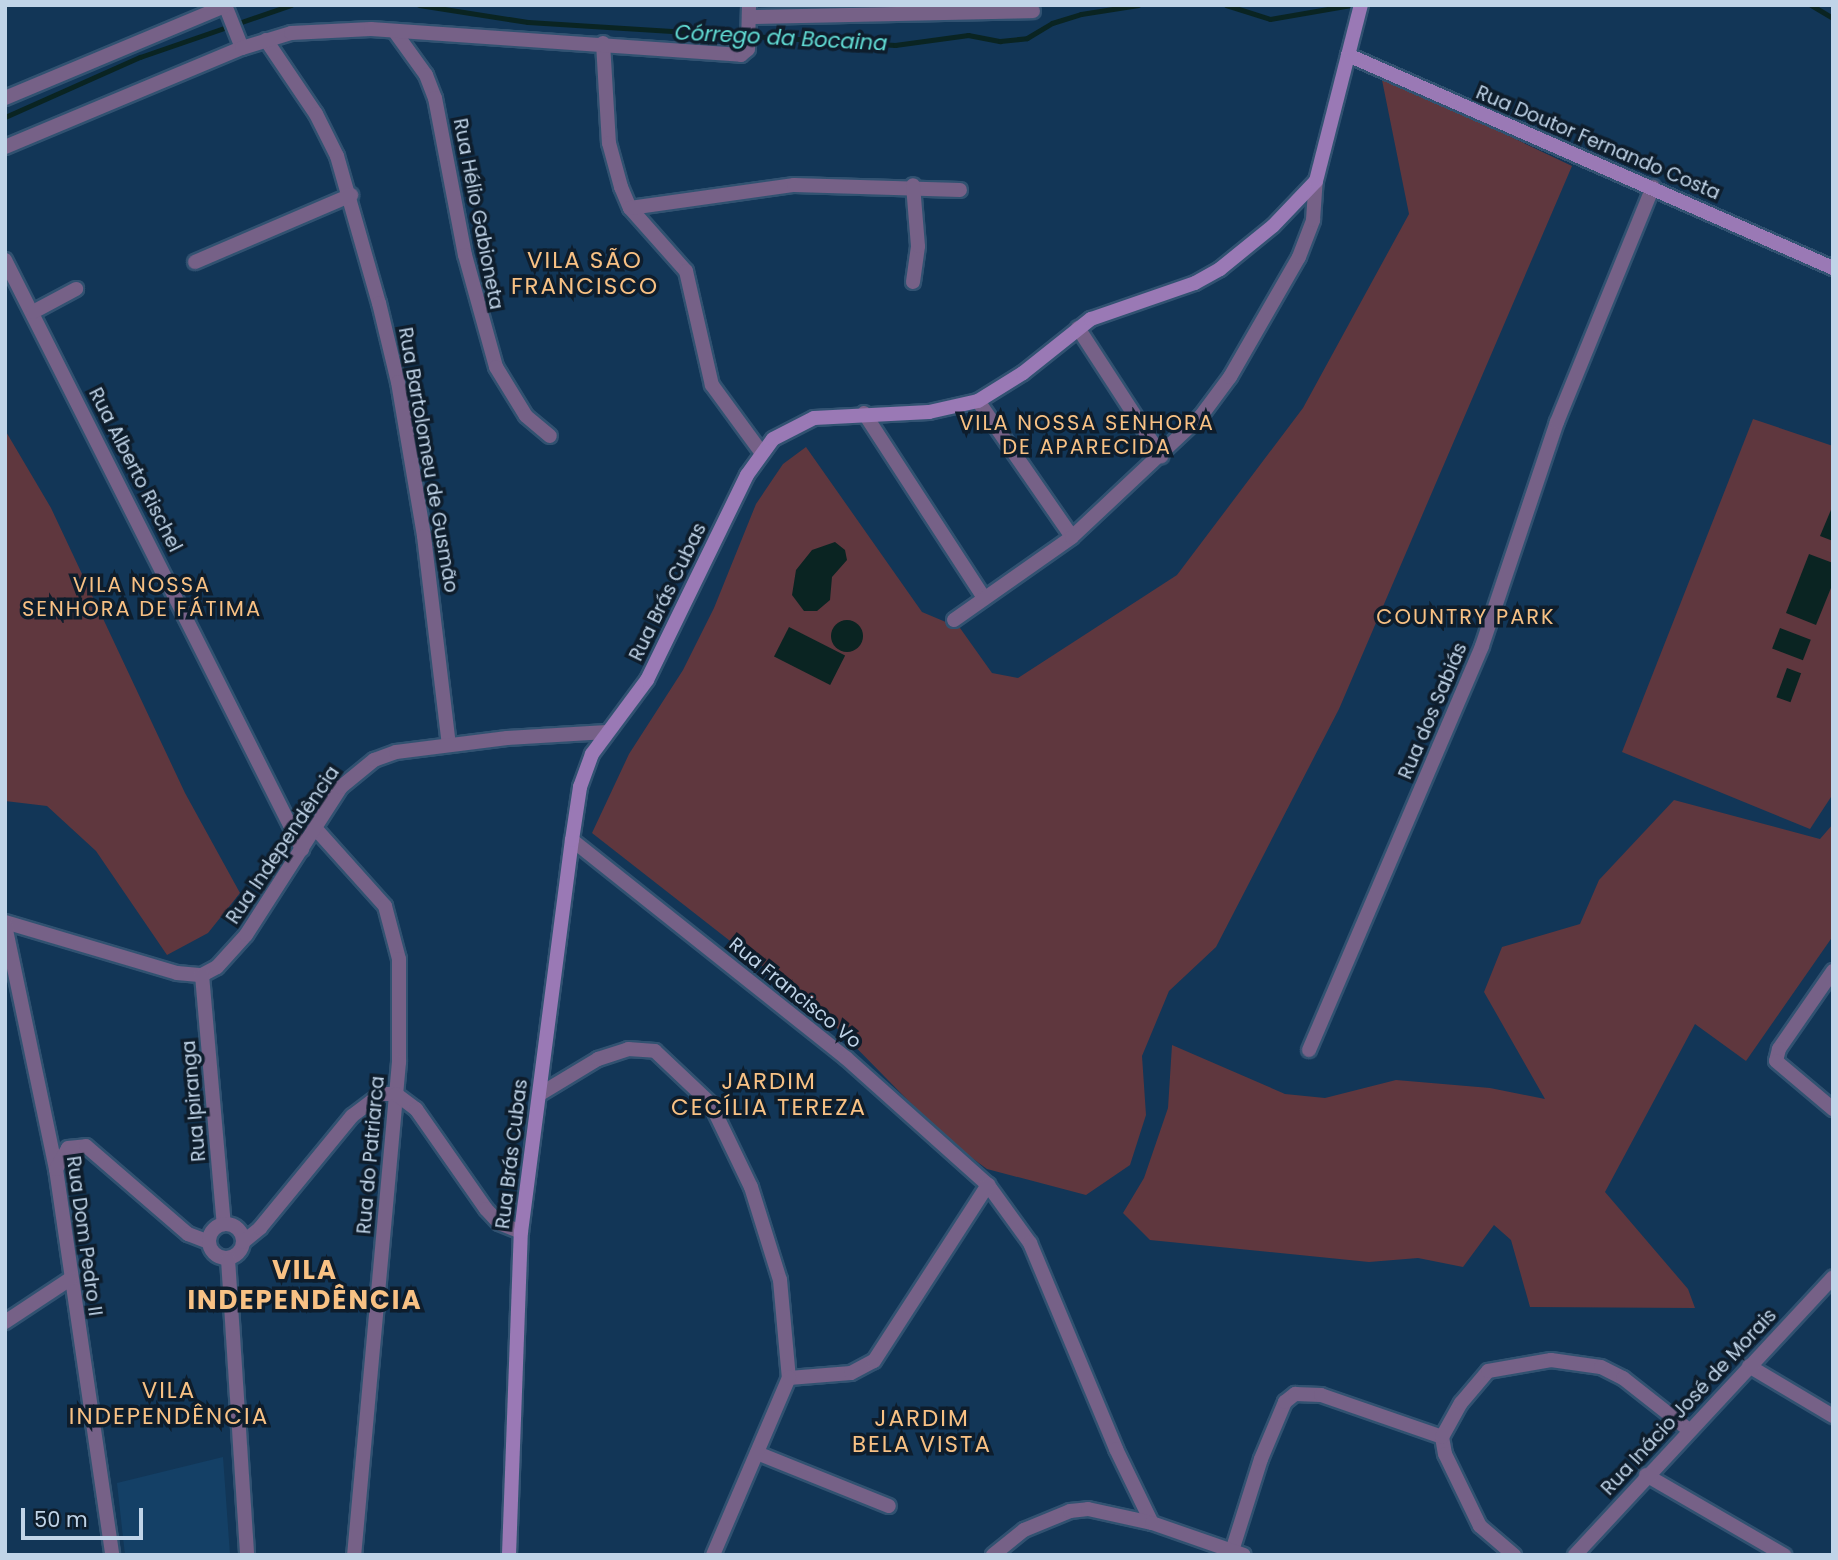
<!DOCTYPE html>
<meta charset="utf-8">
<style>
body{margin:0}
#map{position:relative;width:1838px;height:1560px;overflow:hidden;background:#123657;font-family:Poppins,sans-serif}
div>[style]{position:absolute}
.built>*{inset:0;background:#144066}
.green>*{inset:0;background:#5f373e}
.water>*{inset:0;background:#0a2422;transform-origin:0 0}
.round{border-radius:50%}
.stream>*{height:5px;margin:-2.5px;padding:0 2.5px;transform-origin:2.5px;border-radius:2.5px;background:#0a2422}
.roads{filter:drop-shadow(2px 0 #315271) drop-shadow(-2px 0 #315271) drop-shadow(0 2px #315271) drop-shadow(0 -2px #315271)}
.street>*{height:14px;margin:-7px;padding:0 7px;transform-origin:7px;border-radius:7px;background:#766187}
.street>.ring{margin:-7px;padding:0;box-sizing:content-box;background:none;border:14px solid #766187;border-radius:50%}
.secondary>*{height:14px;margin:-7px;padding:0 7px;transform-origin:7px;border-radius:7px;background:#9a79b5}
span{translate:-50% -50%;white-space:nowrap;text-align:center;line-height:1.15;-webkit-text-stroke:7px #0e1d2c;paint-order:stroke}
.street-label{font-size:19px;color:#c0d4e8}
.water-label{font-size:21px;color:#62ddd5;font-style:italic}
.neighbourhood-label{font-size:21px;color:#f8c184;letter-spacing:2px}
.quarter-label{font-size:23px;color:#f8c184;letter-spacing:2px}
.district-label{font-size:26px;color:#f8c184;font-weight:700;letter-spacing:2px}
.frame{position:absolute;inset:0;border:7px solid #c0d4e8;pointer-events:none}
.scale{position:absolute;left:21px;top:1508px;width:122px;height:32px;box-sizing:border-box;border:4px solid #c0d4e8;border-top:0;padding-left:9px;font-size:21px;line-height:24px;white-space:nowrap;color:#c0d4e8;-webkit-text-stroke:5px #0e1d2c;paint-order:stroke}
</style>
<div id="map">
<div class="built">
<i style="clip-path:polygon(223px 1457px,230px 1555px,125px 1555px,117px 1483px)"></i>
</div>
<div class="green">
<i style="clip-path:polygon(1381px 75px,1572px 166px,1339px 709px,1216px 947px,1169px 991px,1142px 1056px,1146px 1115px,1130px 1165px,1086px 1195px,987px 1169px,946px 1139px,822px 1013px,592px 833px,629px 754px,683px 670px,714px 608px,756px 504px,783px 464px,806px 447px,922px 612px,960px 628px,992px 673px,1018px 678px,1177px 575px,1303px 408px,1409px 214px)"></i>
<i style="clip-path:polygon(1753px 419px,1833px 446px,1833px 794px,1810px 829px,1622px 752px)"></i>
<i style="clip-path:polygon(5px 430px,51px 508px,185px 793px,240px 893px,208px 933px,167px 955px,96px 851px,47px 806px,5px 801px)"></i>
<i style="clip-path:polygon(1674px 800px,1820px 839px,1833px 824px,1833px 936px,1746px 1061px,1695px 1024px,1605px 1192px,1688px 1289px,1695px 1308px,1530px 1307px,1511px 1240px,1494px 1225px,1463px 1267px,1418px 1258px,1369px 1262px,1150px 1240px,1123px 1213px,1144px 1178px,1168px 1108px,1172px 1045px,1285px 1094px,1325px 1098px,1396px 1080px,1490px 1088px,1545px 1099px,1484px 992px,1502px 947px,1580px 924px,1599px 880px)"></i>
</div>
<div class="water">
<i style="clip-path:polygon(1833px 505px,1833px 541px,1820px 536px)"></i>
<i style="clip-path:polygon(835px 542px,845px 550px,847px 560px,832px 577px,830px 600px,817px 611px,804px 611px,792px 595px,796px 570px,812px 550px)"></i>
<i style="clip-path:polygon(1809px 554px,1833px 563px,1833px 583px,1816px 625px,1786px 613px)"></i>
<i class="round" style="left:831px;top:620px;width:32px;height:32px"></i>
<i style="left:789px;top:627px;width:63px;height:33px;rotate:27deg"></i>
<i style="left:1780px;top:628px;width:33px;height:22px;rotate:21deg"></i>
<i style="left:1787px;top:668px;width:15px;height:31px;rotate:20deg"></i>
</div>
<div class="stream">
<i style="left:419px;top:5px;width:110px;rotate:8.9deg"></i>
<i style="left:528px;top:22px;width:368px;rotate:3.6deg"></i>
<i style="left:895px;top:45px;width:74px;rotate:-7.8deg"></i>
<i style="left:968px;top:35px;width:33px;rotate:11deg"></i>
<i style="left:1000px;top:41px;width:27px;rotate:-6deg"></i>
<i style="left:1027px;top:38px;width:29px;rotate:-31deg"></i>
<i style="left:1052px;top:23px;width:30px;rotate:-17deg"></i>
<i style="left:1081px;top:14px;width:58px;rotate:-9deg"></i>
<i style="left:1226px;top:5px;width:46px;rotate:17.7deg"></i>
<i style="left:1270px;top:19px;width:82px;rotate:-9.8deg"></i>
<i style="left:1811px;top:5px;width:26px;rotate:31deg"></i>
<i style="left:5px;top:117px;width:148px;rotate:-24deg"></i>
<i style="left:140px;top:57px;width:160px;rotate:-19deg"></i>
</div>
<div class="roads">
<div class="street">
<i style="left:225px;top:5px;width:46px;rotate:68.4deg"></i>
<i style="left:749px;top:17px;width:284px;rotate:-1.2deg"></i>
<i style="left:395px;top:32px;width:53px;rotate:54.2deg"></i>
<i style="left:426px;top:75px;width:25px;rotate:69deg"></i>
<i style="left:435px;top:98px;width:160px;rotate:79.2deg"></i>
<i style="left:465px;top:255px;width:116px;rotate:74.5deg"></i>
<i style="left:496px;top:367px;width:57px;rotate:58.5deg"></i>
<i style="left:526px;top:416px;width:31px;rotate:40deg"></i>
<i style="left:266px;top:40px;width:89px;rotate:56deg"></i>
<i style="left:316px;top:114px;width:47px;rotate:63.4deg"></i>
<i style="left:337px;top:156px;width:153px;rotate:74.1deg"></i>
<i style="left:379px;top:303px;width:81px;rotate:76.5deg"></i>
<i style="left:398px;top:382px;width:156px;rotate:80.4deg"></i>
<i style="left:424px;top:536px;width:210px;rotate:83.2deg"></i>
<i style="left:603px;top:43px;width:100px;rotate:86.6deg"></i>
<i style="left:609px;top:143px;width:46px;rotate:74.7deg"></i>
<i style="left:621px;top:187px;width:23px;rotate:67deg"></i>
<i style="left:630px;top:208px;width:84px;rotate:48.4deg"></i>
<i style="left:686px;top:271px;width:117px;rotate:77.2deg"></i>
<i style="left:712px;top:385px;width:83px;rotate:53.8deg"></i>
<i style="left:5px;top:98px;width:238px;rotate:-22.7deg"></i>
<i style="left:5px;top:147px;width:257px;rotate:-22.7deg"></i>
<i style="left:242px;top:48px;width:51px;rotate:-17deg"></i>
<i style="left:291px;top:33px;width:80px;rotate:-2.9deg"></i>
<i style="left:371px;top:29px;width:371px;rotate:4deg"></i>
<i style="left:741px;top:55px;width:9px;rotate:-41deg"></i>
<i style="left:748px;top:49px;width:44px;rotate:-88.7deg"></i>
<i style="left:630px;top:208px;width:166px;rotate:-8deg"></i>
<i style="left:794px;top:185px;width:166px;rotate:1.7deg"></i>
<i style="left:5px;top:260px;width:660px;rotate:63.24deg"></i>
<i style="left:195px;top:262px;width:170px;rotate:-23.2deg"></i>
<i style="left:913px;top:282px;width:36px;rotate:-82deg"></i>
<i style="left:918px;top:246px;width:61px;rotate:-94.7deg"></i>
<i style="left:33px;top:312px;width:49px;rotate:-28.1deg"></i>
<i style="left:1078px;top:328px;width:153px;rotate:57deg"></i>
<i style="left:978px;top:401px;width:165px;rotate:55.3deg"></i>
<i style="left:864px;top:413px;width:221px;rotate:57deg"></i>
<i style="left:954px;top:620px;width:144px;rotate:-35.1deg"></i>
<i style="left:1072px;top:537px;width:177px;rotate:-43.2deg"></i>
<i style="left:1201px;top:416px;width:49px;rotate:-53.4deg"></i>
<i style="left:1230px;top:377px;width:138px;rotate:-60.1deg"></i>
<i style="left:1299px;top:257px;width:40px;rotate:-69deg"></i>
<i style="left:1313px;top:220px;width:39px;rotate:-86deg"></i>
<i style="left:315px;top:828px;width:105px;rotate:48.1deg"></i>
<i style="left:385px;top:906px;width:55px;rotate:75.2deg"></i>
<i style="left:399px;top:959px;width:103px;rotate:90deg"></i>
<i style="left:399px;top:1062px;width:495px;rotate:95.2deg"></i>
<i style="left:572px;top:840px;width:350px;rotate:38.5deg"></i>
<i style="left:846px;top:1058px;width:191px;rotate:41.8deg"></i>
<i style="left:988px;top:1185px;width:72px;rotate:54.1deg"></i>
<i style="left:1030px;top:1243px;width:223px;rotate:67.3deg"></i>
<i style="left:1116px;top:1449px;width:82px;rotate:64.1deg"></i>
<i style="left:5px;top:922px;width:179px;rotate:16.5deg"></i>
<i style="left:177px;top:973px;width:25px;rotate:5deg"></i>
<i style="left:202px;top:975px;width:17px;rotate:-28deg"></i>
<i style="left:217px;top:967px;width:43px;rotate:-47.8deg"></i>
<i style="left:246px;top:935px;width:176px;rotate:-57.3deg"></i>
<i style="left:341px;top:787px;width:43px;rotate:-39.3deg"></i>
<i style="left:374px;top:760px;width:23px;rotate:-20deg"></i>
<i style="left:396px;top:752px;width:112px;rotate:-7.2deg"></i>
<i style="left:507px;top:738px;width:100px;rotate:-3.4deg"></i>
<i style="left:5px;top:925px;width:249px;rotate:78.2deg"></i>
<i style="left:56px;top:1169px;width:390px;rotate:81.7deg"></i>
<i style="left:1833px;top:971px;width:95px;rotate:124.7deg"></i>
<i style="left:1779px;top:1049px;width:12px;rotate:104deg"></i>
<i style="left:1776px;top:1061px;width:75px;rotate:40.1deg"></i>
<i style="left:202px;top:975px;width:250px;rotate:85deg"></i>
<i style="left:1309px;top:1050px;width:439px;rotate:-66.8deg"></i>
<i style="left:1482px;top:646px;width:236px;rotate:-71.5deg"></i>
<i style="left:1557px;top:422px;width:254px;rotate:-67.8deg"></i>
<i style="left:540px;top:1094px;width:68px;rotate:-31.1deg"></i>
<i style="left:598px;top:1059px;width:32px;rotate:-18deg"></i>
<i style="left:628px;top:1049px;width:27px;rotate:4deg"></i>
<i style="left:655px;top:1051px;width:77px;rotate:43.4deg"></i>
<i style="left:711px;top:1104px;width:92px;rotate:64.3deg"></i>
<i style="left:751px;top:1187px;width:97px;rotate:72.7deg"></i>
<i style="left:780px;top:1280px;width:98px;rotate:84.8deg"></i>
<i style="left:789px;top:1378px;width:62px;rotate:-4.6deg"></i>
<i style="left:851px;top:1373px;width:26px;rotate:-28deg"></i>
<i style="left:874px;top:1361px;width:210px;rotate:-57.1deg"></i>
<i style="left:56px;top:1169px;width:24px;rotate:-60deg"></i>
<i style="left:68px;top:1148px;width:18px;rotate:-6deg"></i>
<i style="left:86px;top:1146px;width:135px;rotate:40.8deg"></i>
<i style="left:188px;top:1234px;width:22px;rotate:21deg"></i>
<i class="ring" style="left:209px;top:1224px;width:20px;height:20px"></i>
<i style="left:243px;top:1242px;width:22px;rotate:-39deg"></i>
<i style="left:260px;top:1228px;width:145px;rotate:-50.6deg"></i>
<i style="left:352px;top:1116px;width:36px;rotate:-37deg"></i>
<i style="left:381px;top:1094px;width:15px"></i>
<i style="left:396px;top:1094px;width:25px;rotate:37deg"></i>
<i style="left:416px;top:1109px;width:122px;rotate:55deg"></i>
<i style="left:486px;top:1209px;width:19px;rotate:47deg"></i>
<i style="left:499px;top:1223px;width:24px;rotate:22deg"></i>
<i style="left:228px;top:1259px;width:297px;rotate:86.3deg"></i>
<i style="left:5px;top:1322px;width:78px;rotate:-33.5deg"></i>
<i style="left:1749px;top:1366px;width:98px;rotate:30.8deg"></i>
<i style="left:1442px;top:1437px;width:17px;rotate:80deg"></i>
<i style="left:1445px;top:1454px;width:80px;rotate:64.1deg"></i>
<i style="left:1480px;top:1526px;width:45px;rotate:40.5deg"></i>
<i style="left:757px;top:1453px;width:142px;rotate:21.9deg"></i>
<i style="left:1646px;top:1475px;width:160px;rotate:30.1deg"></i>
<i style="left:1232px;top:1551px;width:96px;rotate:-72.5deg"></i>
<i style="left:1261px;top:1459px;width:62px;rotate:-67.2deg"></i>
<i style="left:1285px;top:1402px;width:13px;rotate:-39deg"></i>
<i style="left:1295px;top:1394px;width:26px;rotate:2deg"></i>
<i style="left:1321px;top:1395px;width:128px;rotate:19.1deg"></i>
<i style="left:1442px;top:1437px;width:39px;rotate:-61deg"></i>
<i style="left:1461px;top:1403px;width:42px;rotate:-49.8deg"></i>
<i style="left:1488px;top:1371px;width:64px;rotate:-9.9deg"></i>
<i style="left:1551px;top:1360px;width:50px;rotate:8deg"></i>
<i style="left:1601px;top:1367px;width:25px;rotate:27deg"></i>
<i style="left:1623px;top:1378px;width:84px;rotate:38.2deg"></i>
<i style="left:713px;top:1555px;width:193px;rotate:-66.8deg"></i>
<i style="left:993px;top:1555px;width:40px;rotate:-39deg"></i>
<i style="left:1024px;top:1530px;width:50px;rotate:-22.4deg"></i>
<i style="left:1070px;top:1511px;width:18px;rotate:-6deg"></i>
<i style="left:1088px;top:1509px;width:66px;rotate:12.3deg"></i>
<i style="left:1152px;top:1523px;width:97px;rotate:19.2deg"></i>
<i style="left:1575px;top:1555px;width:379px;rotate:-47.1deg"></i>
</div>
<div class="secondary">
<i style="left:1348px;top:55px;width:530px;rotate:23.71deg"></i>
<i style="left:509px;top:1555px;width:323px;rotate:-87.9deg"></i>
<i style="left:521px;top:1232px;width:395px;rotate:-82.6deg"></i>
<i style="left:572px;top:840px;width:54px;rotate:-81.4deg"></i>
<i style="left:580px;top:787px;width:35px;rotate:-70deg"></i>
<i style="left:592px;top:754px;width:92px;rotate:-53.4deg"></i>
<i style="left:647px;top:680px;width:228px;rotate:-64deg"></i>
<i style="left:747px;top:475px;width:44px;rotate:-54.2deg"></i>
<i style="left:773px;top:439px;width:46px;rotate:-27.1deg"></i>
<i style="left:814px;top:418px;width:115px;rotate:-3deg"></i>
<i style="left:929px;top:412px;width:50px;rotate:-12.7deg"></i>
<i style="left:978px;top:401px;width:53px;rotate:-31.9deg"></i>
<i style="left:1023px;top:373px;width:87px;rotate:-38.5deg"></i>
<i style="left:1091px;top:319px;width:110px;rotate:-19.1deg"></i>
<i style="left:1195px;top:283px;width:29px;rotate:-29deg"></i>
<i style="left:1220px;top:269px;width:68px;rotate:-39.1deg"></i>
<i style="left:1273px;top:226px;width:62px;rotate:-46.3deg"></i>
<i style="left:1316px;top:181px;width:182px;rotate:-75.7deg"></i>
</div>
</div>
<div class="street-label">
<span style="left:1598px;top:143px;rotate:23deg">Rua Doutor Fernando Costa</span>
<span style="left:478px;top:214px;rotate:79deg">Rua Hélio Gabioneta</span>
<span style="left:428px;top:460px;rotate:80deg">Rua Bartolomeu de Gusmão</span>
<span style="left:135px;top:470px;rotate:63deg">Rua Alberto Rischel</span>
<span style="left:668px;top:592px;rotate:-64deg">Rua Brás Cubas</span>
<span style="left:1433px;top:711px;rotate:-67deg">Rua dos Sabiás</span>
<span style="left:283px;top:845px;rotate:-56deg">Rua Independência</span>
<span style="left:795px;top:993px;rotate:39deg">Rua Francisco Vo</span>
<span style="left:194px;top:1101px;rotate:-95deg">Rua Ipiranga</span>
<span style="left:512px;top:1154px;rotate:-83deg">Rua Brás Cubas</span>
<span style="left:371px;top:1155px;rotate:-85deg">Rua do Patriarca</span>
<span style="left:84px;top:1236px;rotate:82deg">Rua Dom Pedro II</span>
<span style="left:1689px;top:1402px;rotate:-47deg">Rua Inácio José de Morais</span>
</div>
<div class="water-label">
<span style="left:781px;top:38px;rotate:3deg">Córrego da Bocaina</span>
</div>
<div class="neighbourhood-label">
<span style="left:1087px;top:435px">VILA NOSSA SENHORA<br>DE APARECIDA</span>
<span style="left:142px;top:597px">VILA NOSSA<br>SENHORA DE FÁTIMA</span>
<span style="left:1466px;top:617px">COUNTRY PARK</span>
</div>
<div class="quarter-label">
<span style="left:585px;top:273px">VILA SÃO<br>FRANCISCO</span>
<span style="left:769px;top:1094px">JARDIM<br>CECÍLIA TEREZA</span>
<span style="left:169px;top:1403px">VILA<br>INDEPENDÊNCIA</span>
<span style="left:922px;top:1431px">JARDIM<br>BELA VISTA</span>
</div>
<div class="district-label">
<span style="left:305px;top:1286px">VILA<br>INDEPENDÊNCIA</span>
</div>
<div class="frame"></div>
<div class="scale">50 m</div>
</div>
